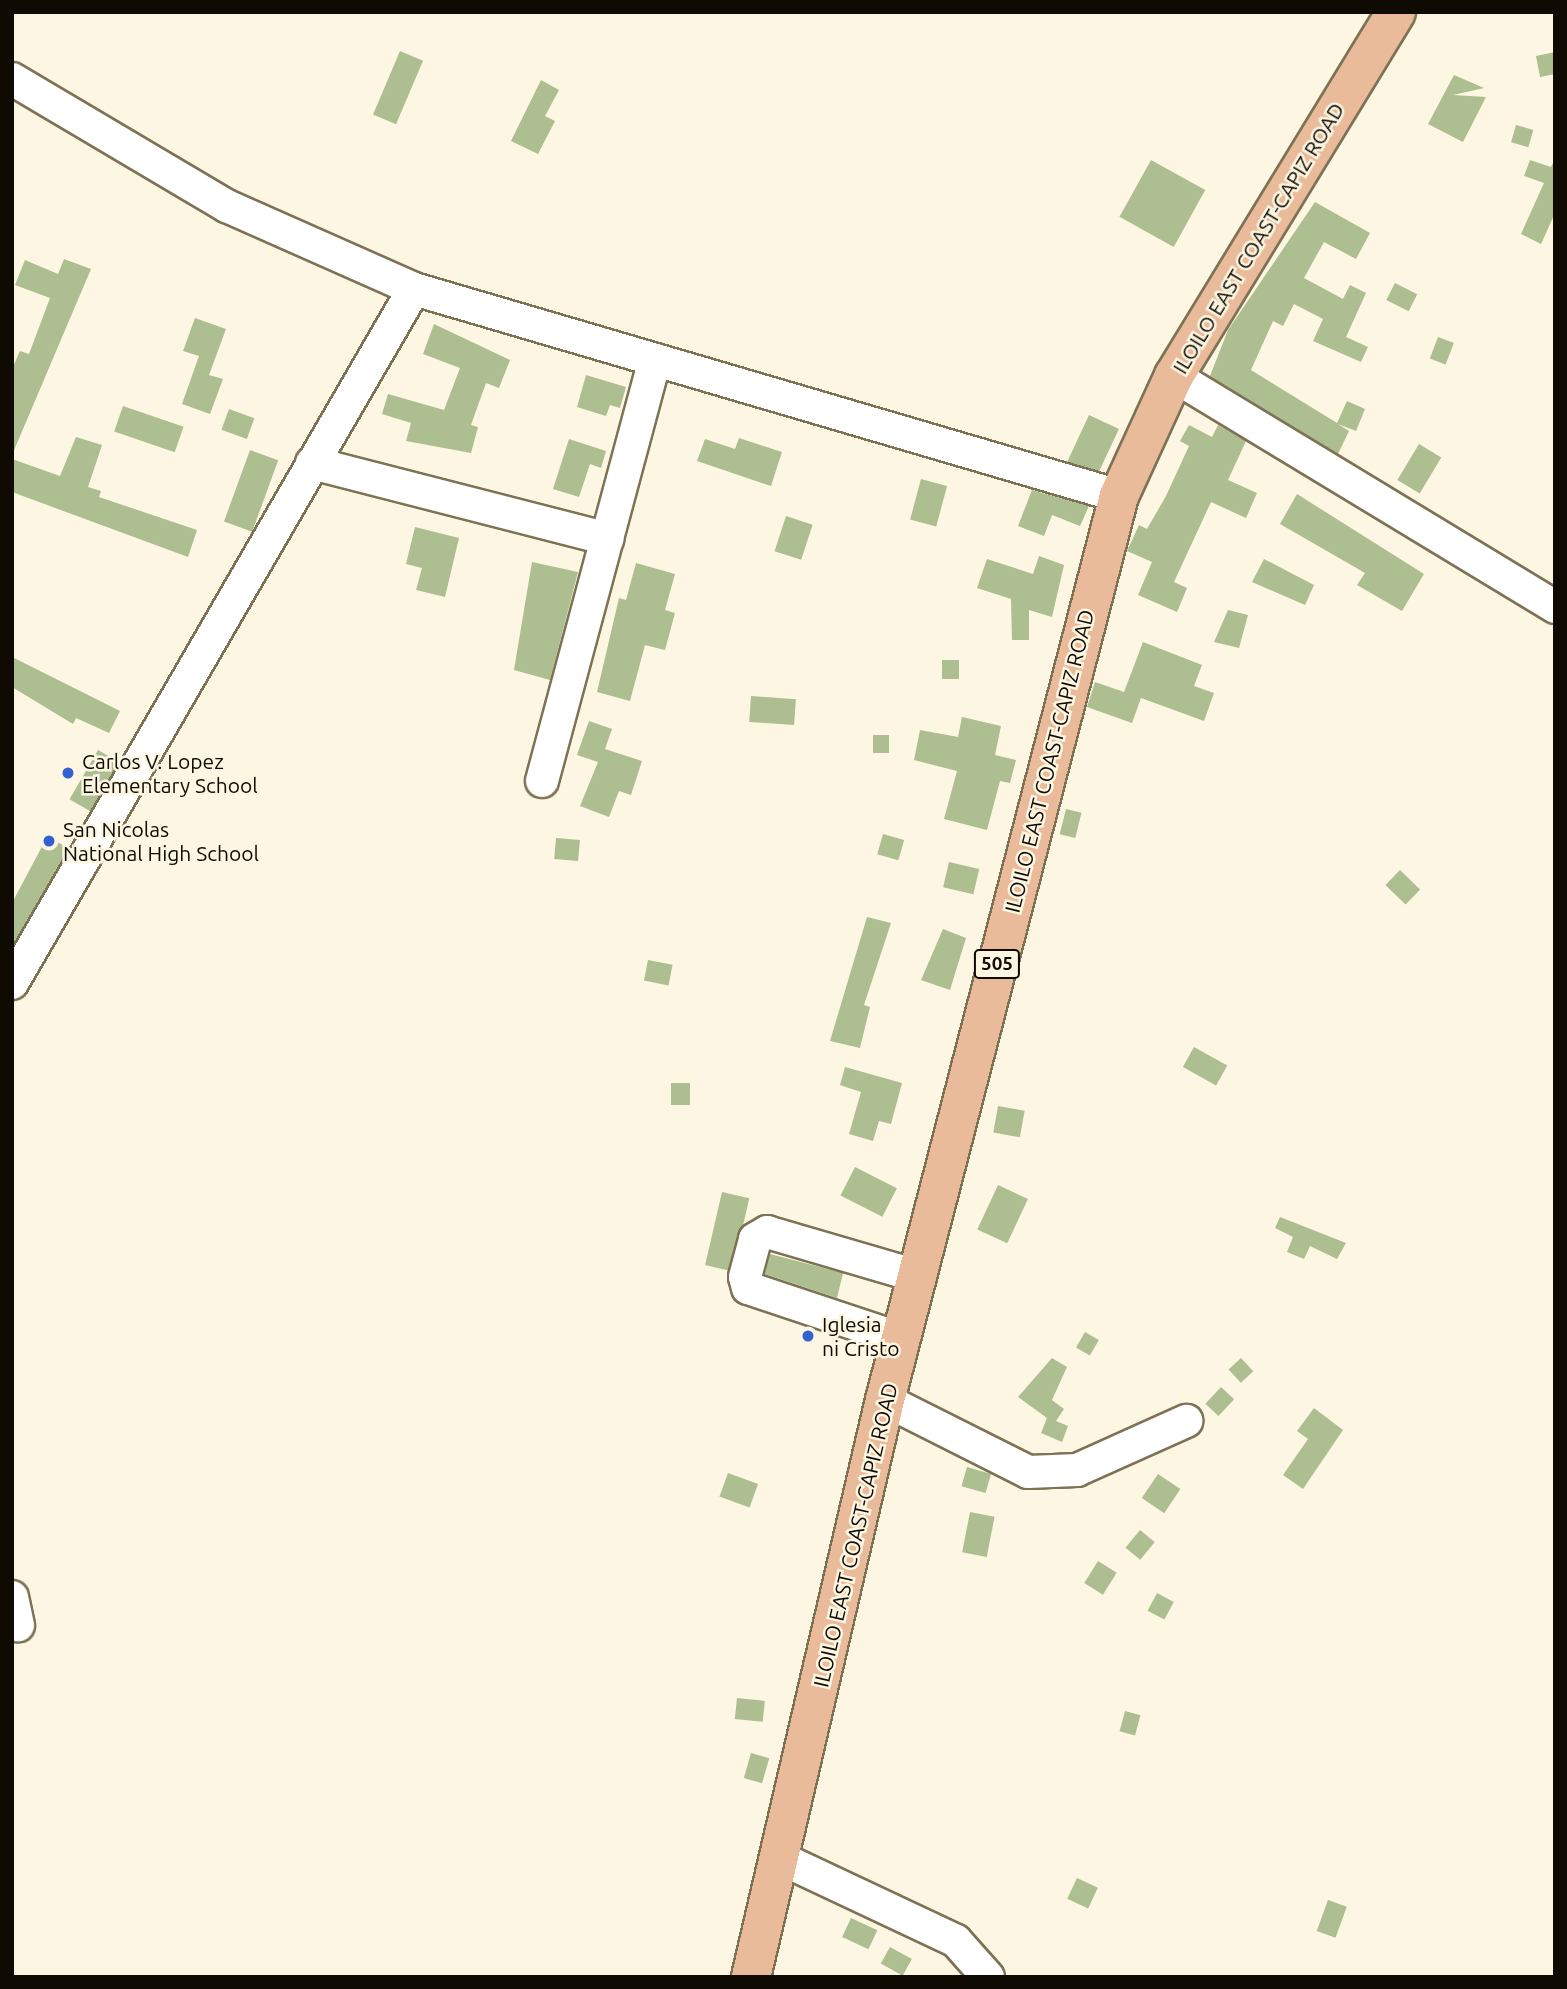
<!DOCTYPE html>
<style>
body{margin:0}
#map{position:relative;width:1567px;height:1989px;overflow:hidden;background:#fdf6e2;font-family:Ubuntu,sans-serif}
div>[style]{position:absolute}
.building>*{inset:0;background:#adbe90;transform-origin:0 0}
.roads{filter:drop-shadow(2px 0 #7d7254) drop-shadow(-2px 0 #7d7254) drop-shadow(0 2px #7d7254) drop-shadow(0 -2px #7d7254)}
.minor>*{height:32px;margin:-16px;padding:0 16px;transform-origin:16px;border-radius:16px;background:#fff}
.major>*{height:38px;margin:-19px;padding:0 19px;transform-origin:19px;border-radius:19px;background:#e9bb9a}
.dots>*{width:19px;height:19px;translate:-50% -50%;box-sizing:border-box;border:4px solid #fdf6e2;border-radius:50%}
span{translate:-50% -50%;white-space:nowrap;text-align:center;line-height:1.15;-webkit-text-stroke:5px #fdf6e2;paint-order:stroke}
.shield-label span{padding:2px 5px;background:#fdf6e2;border:2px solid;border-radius:5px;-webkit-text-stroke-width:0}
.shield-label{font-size:19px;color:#0f0b02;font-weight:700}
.street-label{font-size:21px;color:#0f0b02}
.poi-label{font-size:21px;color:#0f0b02}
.left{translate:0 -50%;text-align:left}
.frame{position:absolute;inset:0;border:14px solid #0f0b02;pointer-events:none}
</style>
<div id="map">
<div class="building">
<i style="left:400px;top:51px;width:25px;height:69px;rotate:23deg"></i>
<i style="clip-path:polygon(1555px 52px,1555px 74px,1540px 77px,1536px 56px)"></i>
<i style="clip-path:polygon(1454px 75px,1484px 88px,1453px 95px,1486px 97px,1463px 142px,1428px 124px)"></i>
<i style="clip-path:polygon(541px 80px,559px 90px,545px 116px,555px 121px,538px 154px,511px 141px)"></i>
<i style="left:1516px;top:125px;width:18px;height:18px;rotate:16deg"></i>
<i style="clip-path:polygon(1555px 159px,1555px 213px,1541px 244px,1521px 234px,1544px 183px,1524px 176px,1530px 160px,1551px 167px)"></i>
<i style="left:1151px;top:160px;width:62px;height:65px;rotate:29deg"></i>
<i style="clip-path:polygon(1315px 202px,1370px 233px,1356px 259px,1324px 242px,1304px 278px,1343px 299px,1350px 285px,1366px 293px,1346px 337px,1368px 347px,1361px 362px,1313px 341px,1323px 319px,1294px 304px,1283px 326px,1273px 321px,1251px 370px,1337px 423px,1347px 401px,1365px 409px,1356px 431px,1338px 424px,1349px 431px,1338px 454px,1210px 376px,1228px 330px)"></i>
<i style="clip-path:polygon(64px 259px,91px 269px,12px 455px,12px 369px,20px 351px,29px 354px,50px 298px,15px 285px,25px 260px,58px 274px)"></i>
<i style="left:1395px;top:283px;width:25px;height:19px;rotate:27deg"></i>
<i style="clip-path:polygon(195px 318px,226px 329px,209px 375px,223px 379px,210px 414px,182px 404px,199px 356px,183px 351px)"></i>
<i style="clip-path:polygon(434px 324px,510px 360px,499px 388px,486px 383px,471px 425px,478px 427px,471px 453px,406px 441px,411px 423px,382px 414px,388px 394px,444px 410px,460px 368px,423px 354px)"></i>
<i style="left:1438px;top:337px;width:17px;height:23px;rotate:21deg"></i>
<i style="clip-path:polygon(586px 375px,626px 387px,620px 408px,610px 405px,606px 416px,577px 407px)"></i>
<i style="left:123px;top:406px;width:64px;height:27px;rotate:19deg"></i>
<i style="left:229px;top:409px;width:27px;height:22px;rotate:20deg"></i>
<i style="left:1089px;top:415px;width:33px;height:52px;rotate:25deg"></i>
<i style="clip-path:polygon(1189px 425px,1212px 437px,1218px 425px,1246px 441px,1228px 480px,1257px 493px,1246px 518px,1211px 502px,1174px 582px,1187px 588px,1177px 612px,1138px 595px,1152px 562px,1127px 551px,1139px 525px,1147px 529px,1166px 496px,1189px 446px,1180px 441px)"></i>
<i style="clip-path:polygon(76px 437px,102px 445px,88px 487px,101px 491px,99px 497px,197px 530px,188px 557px,12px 492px,12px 459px,60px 476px)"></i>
<i style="clip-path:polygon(739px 438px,782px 452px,771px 486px,697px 461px,705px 439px,735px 449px)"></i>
<i style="clip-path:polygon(569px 439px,606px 451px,601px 468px,590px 464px,579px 497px,553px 489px)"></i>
<i style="left:1419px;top:444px;width:26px;height:42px;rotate:31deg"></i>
<i style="left:250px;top:450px;width:30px;height:76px;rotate:20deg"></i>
<i style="left:921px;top:479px;width:27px;height:42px;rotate:15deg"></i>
<i style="clip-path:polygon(1032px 490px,1089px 506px,1080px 526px,1052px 515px,1044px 536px,1018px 526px)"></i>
<i style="clip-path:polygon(1297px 494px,1424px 574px,1402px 611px,1357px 585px,1365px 573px,1280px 524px)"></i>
<i style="left:786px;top:516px;width:28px;height:37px;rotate:18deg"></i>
<i style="clip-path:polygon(415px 527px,459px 538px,445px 597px,416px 590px,422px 568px,406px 564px)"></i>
<i style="clip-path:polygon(1039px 556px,1064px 565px,1052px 617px,1029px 610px,1029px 640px,1012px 640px,1011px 599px,977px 588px,987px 559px,1033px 574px)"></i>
<i style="clip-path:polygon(1264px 559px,1314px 585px,1305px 605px,1252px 582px)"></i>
<i style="clip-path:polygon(532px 562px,578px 572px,550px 680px,514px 670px)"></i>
<i style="clip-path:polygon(636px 563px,675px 574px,665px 610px,675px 613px,665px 650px,645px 645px,630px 701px,597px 692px,619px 598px,626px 600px)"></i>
<i style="clip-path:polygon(1228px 610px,1248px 615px,1239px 648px,1214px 642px)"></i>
<i style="clip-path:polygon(1143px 642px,1202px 665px,1194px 686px,1214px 693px,1204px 721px,1141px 698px,1132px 723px,1087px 707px,1095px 682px,1124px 692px)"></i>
<i style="clip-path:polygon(12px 657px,120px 711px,109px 733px,76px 718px,73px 724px,12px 687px)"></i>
<i style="left:942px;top:660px;width:17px;height:19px"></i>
<i style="left:751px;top:696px;width:45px;height:26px;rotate:4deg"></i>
<i style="clip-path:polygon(962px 717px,1001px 726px,995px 755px,1016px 760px,1010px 783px,1000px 781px,987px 830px,944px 819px,957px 771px,914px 760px,920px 730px,958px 737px)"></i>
<i style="clip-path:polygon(589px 721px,612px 729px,605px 749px,642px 761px,631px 795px,619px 791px,609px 817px,580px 806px,598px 762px,577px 755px)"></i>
<i style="left:873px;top:735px;width:16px;height:18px"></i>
<i style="left:98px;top:750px;width:24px;height:57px;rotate:30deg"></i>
<i style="left:1066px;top:809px;width:16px;height:26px;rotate:14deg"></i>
<i style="left:883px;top:834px;width:22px;height:21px;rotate:16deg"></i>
<i style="clip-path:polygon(47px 837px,69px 848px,12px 946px,12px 903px)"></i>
<i style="left:556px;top:838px;width:24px;height:21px;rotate:5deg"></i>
<i style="left:949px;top:862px;width:31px;height:26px;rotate:13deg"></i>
<i style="left:1400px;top:870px;width:28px;height:21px;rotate:44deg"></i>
<i style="clip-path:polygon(867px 917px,891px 923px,864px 1005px,870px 1007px,860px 1048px,830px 1041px)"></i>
<i style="clip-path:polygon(943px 929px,966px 938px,950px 990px,921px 980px)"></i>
<i style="left:648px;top:960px;width:25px;height:21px;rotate:11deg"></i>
<i style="left:1194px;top:1047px;width:38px;height:23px;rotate:29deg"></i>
<i style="clip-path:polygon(845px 1067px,902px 1083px,891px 1124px,879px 1121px,873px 1141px,849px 1134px,861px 1092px,840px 1085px)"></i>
<i style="left:671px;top:1083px;width:19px;height:22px"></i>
<i style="left:998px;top:1106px;width:27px;height:27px;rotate:10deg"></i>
<i style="left:855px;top:1167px;width:47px;height:32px;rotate:27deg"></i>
<i style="left:998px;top:1185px;width:33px;height:49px;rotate:25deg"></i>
<i style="left:722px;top:1192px;width:28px;height:75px;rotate:13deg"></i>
<i style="clip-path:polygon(1280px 1217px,1346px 1243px,1337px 1259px,1310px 1246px,1304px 1259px,1287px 1252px,1293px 1237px,1275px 1228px)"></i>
<i style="clip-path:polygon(770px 1254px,843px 1273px,837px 1298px,765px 1274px)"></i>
<i style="left:1085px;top:1332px;width:16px;height:18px;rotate:30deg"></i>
<i style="clip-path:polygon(1052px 1358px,1067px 1367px,1052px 1400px,1064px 1409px,1056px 1421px,1068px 1426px,1062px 1442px,1041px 1433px,1047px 1418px,1018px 1397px)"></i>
<i style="left:1241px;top:1358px;width:18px;height:17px;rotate:47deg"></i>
<i style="left:1221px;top:1387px;width:18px;height:23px;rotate:43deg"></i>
<i style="clip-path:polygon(1314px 1408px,1343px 1430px,1303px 1489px,1283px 1475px,1308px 1439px,1297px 1431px)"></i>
<i style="left:967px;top:1467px;width:25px;height:20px;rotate:16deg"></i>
<i style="left:728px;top:1473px;width:32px;height:25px;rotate:20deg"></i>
<i style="left:1158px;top:1474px;width:27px;height:29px;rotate:34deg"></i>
<i style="left:970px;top:1512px;width:25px;height:41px;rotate:11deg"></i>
<i style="left:1140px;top:1530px;width:19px;height:23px;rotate:39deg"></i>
<i style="left:1098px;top:1561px;width:22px;height:26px;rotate:32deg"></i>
<i style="left:1157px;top:1593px;width:19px;height:20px;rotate:28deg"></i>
<i style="left:737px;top:1698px;width:28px;height:21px;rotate:6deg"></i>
<i style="left:1125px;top:1711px;width:16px;height:21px;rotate:15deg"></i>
<i style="left:751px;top:1753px;width:19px;height:26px;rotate:16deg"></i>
<i style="left:1077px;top:1878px;width:23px;height:23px;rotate:25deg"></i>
<i style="left:1328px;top:1900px;width:20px;height:33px;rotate:20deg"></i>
<i style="left:851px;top:1918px;width:29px;height:21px;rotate:25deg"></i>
<i style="left:890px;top:1947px;width:25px;height:19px;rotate:29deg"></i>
</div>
<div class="roads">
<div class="minor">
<i style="left:12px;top:79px;width:250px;rotate:30.6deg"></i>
<i style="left:227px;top:206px;width:205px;rotate:23.9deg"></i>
<i style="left:414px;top:289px;width:735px;rotate:16.36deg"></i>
<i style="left:1174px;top:376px;width:446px;rotate:31.2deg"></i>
<i style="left:312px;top:463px;width:305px;rotate:14.4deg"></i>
<i style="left:542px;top:781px;width:436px;rotate:-75deg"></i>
<i style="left:12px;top:983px;width:802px;rotate:-59.92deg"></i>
<i style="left:901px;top:1339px;width:161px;rotate:-161.6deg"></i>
<i style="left:748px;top:1288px;width:11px;rotate:-105deg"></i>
<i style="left:745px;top:1277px;width:39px;rotate:-75deg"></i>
<i style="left:755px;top:1239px;width:14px;rotate:-30deg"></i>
<i style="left:767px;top:1232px;width:156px;rotate:16.3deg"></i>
<i style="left:885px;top:1400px;width:160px;rotate:26.7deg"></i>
<i style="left:1028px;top:1472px;width:49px;rotate:-2.3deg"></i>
<i style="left:1077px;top:1470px;width:120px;rotate:-24.2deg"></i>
<i style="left:12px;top:1597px;width:29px;rotate:78deg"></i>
<i style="left:782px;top:1859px;width:192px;rotate:25.2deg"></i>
<i style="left:956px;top:1941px;width:48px;rotate:48.4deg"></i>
</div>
<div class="major">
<i style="left:751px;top:1977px;width:592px;rotate:-76.93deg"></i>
<i style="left:885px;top:1400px;width:934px;rotate:-75.49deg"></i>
<i style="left:1119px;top:496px;width:132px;rotate:-65.4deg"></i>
<i style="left:1174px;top:376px;width:426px;rotate:-58.6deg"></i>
</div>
</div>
<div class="dots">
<i style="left:68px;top:773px;background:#3461d1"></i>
<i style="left:49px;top:841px;background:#3461d1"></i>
<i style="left:808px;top:1336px;background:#3461d1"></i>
</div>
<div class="shield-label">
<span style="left:997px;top:964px">505</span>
</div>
<div class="street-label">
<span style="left:1258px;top:238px;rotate:-59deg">ILOILO EAST COAST-CAPIZ ROAD</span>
<span style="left:1049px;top:761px;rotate:-76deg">ILOILO EAST COAST-CAPIZ ROAD</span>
<span style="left:855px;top:1535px;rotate:-77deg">ILOILO EAST COAST-CAPIZ ROAD</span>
</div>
<div class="poi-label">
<span class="left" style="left:82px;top:773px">Carlos V. Lopez<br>Elementary School</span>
<span class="left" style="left:63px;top:841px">San Nicolas<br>National High School</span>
<span class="left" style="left:822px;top:1336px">Iglesia<br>ni Cristo</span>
</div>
<div class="frame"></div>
</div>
